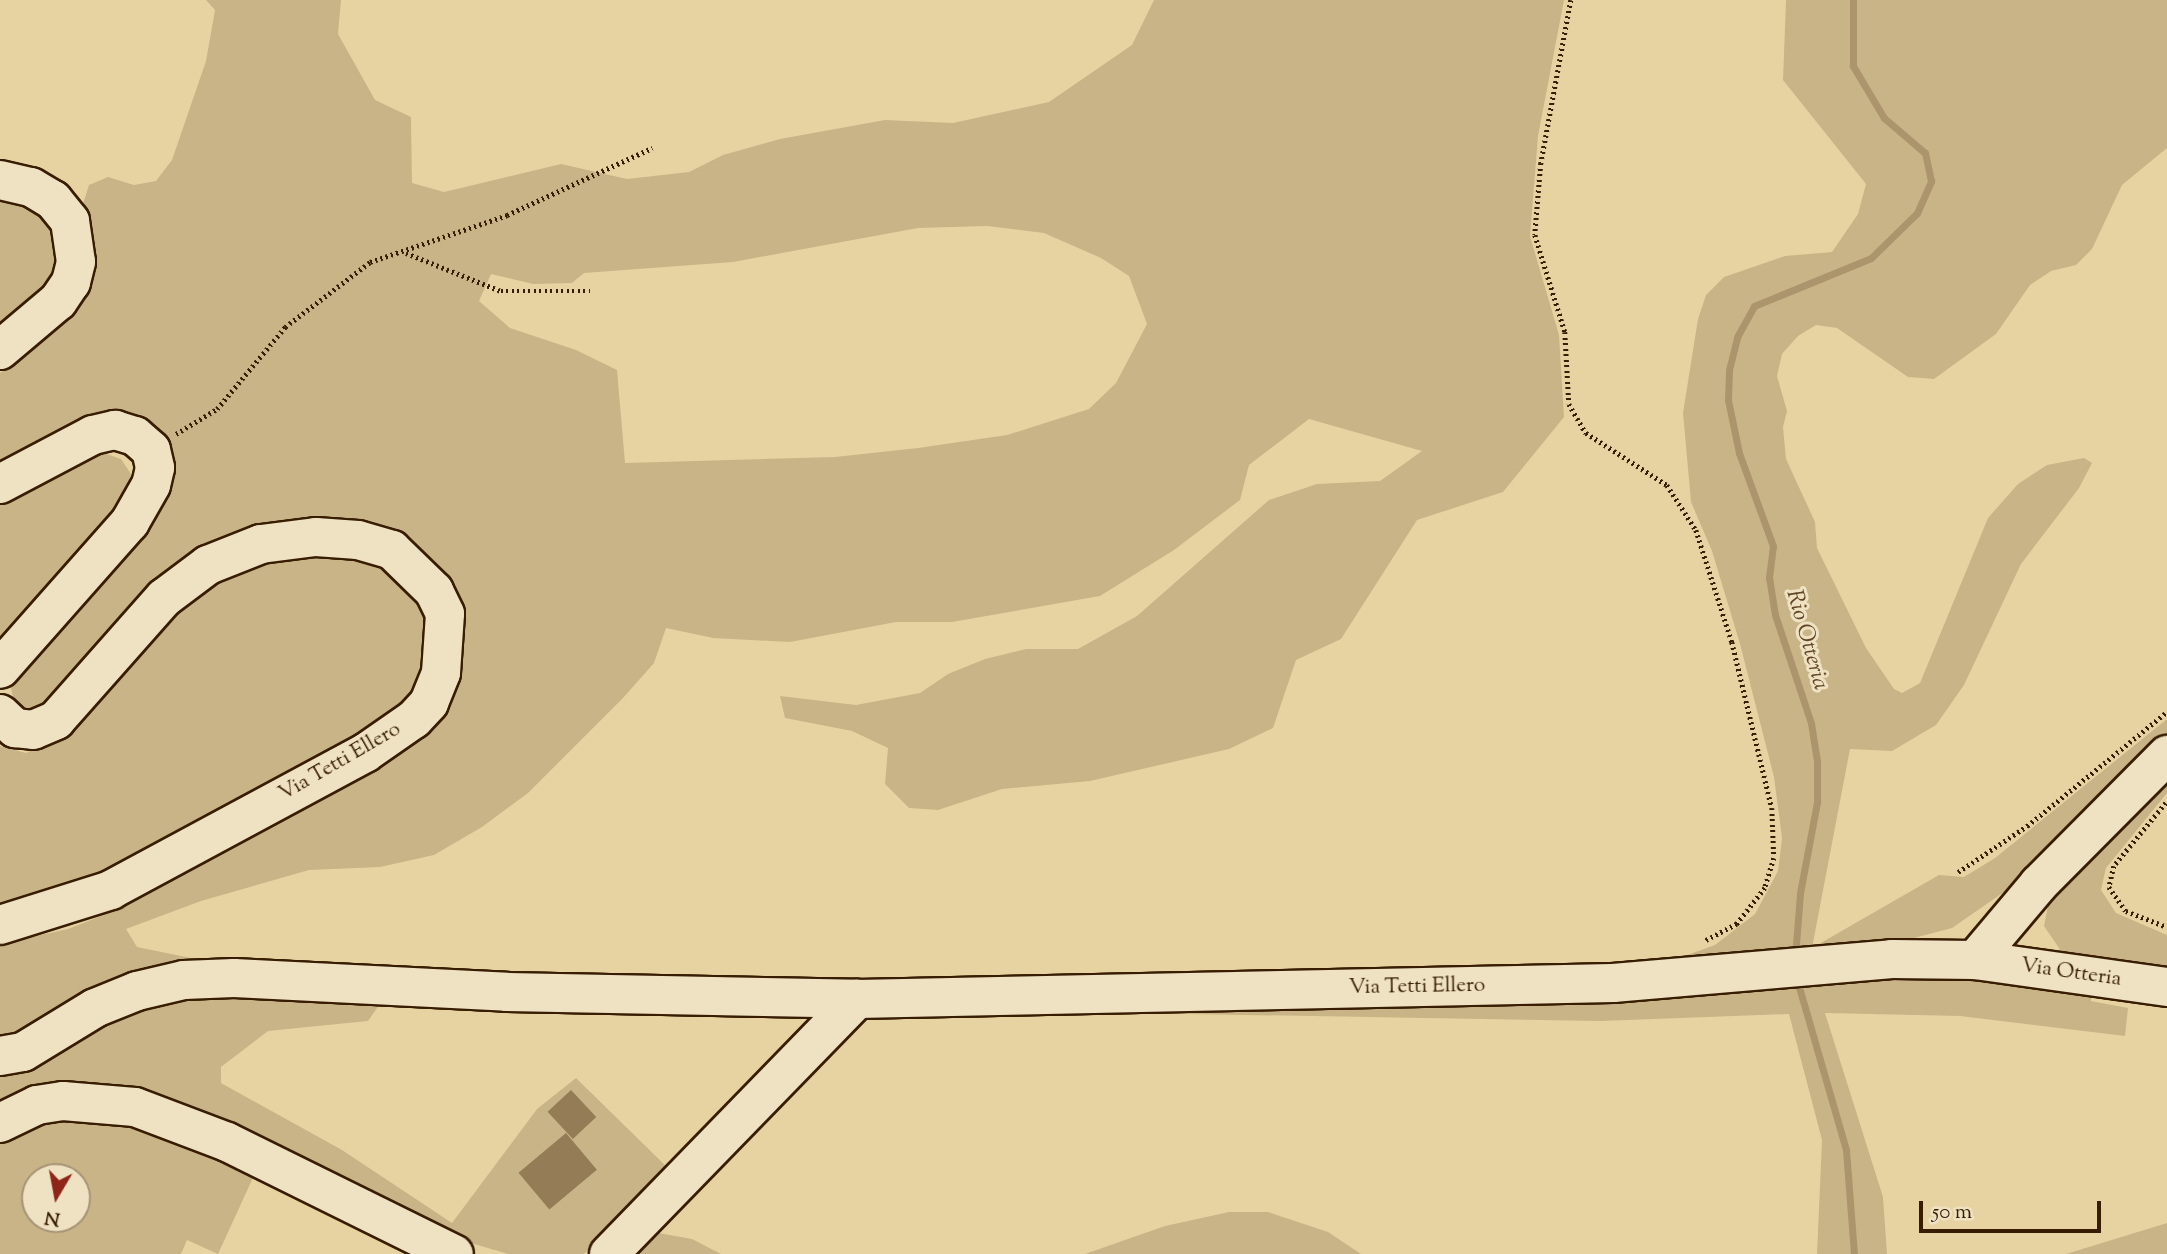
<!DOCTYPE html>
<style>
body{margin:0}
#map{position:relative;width:2167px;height:1254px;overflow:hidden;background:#e7d3a2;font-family:"Sorts Mill Goudy",serif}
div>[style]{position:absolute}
.green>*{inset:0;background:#c9b487}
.stream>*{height:7px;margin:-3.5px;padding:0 3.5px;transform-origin:3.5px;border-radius:3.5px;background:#ac956c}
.building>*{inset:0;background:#937c56;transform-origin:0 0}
.path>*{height:4.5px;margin-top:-2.25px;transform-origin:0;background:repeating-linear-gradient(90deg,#381d03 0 2px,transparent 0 5.5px)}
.roads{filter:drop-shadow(2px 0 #381d03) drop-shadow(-2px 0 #381d03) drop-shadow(0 2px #381d03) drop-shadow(0 -2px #381d03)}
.secondary>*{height:38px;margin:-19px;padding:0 19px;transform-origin:19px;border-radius:19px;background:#efe2c3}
span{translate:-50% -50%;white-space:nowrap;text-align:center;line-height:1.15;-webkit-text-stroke:6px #efe2c3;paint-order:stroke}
.street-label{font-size:21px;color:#381d03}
.water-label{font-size:23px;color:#614728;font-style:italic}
.north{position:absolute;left:21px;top:1163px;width:70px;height:70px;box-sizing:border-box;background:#efe2c3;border:2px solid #a69376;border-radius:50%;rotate:190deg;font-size:19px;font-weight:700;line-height:28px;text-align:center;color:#381d03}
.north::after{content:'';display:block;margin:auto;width:24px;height:32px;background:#8f2418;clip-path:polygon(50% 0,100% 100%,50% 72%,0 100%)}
.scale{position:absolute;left:1919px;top:1201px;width:182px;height:32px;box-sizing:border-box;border:4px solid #381d03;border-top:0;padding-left:9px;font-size:21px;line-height:24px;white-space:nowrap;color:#381d03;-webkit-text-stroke:5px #efe2c3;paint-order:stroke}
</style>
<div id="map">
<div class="green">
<i style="clip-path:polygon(evenodd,206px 0,341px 0,338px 34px,375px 100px,411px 117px,412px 183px,444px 192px,561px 164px,627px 179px,689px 172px,723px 155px,780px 139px,885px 120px,953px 123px,1049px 102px,1132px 45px,1154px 0,1564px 0,1538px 136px,1530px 236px,1559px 335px,1564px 417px,1503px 492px,1417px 520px,1341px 639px,1296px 660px,1273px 728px,1229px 749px,1090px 781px,1002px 789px,938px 810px,909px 808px,885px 784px,888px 748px,852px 731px,785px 718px,780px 696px,856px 705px,920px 693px,948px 674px,985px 659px,1026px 649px,1078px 649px,1137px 616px,1269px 500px,1317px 484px,1380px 481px,1422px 451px,1309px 419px,1249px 465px,1240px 500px,1174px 550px,1100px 596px,952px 622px,896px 622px,790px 642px,713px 638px,666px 628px,654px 663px,623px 698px,528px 793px,482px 827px,434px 855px,380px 867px,309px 870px,201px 901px,126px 929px,137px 947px,220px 964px,0 1041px,0 944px,68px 929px,111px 912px,416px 740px,445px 588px,268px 529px,38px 713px,14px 702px,11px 688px,15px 673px,158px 516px,174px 471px,167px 447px,152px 427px,0 468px,0 373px,43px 338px,93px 268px,92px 237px,82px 207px,89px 185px,108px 177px,134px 185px,156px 181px,172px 160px,206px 61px,215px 10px,206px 0,987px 226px,1044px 233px,1101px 258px,1129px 276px,1147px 324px,1116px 383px,1089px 409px,1007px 435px,918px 448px,835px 457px,625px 463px,617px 370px,576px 350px,510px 328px,479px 301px,491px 274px,533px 284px,572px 283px,584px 273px,733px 262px,918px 228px,987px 226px)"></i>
<i style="clip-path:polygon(1786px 0,2167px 0,2167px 148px,2122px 185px,2092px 249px,2076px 265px,2051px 271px,2030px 285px,1996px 334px,1934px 379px,1908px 377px,1837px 328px,1816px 325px,1798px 336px,1782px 354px,1777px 376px,1787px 411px,1783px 427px,1786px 459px,1815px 522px,1817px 548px,1866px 648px,1894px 689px,1902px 693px,1920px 683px,1988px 518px,2018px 484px,2047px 465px,2084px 458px,2092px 463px,2079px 488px,2021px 564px,1964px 685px,1936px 725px,1892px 751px,1850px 749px,1812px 948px,1939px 875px,1964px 877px,1995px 858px,2167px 719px,2167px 736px,2030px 874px,1952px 928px,1887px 945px,1676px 959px,1715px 945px,1755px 914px,1778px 871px,1782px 838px,1774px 777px,1740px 644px,1712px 551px,1691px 502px,1683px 413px,1698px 319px,1706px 295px,1724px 277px,1785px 256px,1832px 252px,1858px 214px,1866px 184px,1783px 80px)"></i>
<i style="clip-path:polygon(0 197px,17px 197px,56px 225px,62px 264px,46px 288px,0 326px)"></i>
<i style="clip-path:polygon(101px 452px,121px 459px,131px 474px,126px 490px,109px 517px,0 636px,0 499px)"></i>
<i style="clip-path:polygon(329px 549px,389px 566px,422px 606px,427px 634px,421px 668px,409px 698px,380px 728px,100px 882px,0 915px,0 746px,26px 753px,74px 731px,176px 608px,256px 558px)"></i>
<i style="clip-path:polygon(2167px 769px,2167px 793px,2106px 868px,2101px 890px,2116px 913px,2167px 935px,2167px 970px,2061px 951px,2044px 926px,2050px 896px)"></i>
<i style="clip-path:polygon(1964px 976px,2092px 994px,2091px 1001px,2128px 1008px,2125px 1036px,1960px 1016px,1825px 1013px,1883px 1197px,1887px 1254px,1817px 1254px,1822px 1140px,1789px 1014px,1600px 1021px,1074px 1012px,1816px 978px)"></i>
<i style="clip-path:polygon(210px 996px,384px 998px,368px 1021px,268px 1031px,221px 1067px,221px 1083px,342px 1150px,452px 1223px,537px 1109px,576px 1078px,672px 1172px,584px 1254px,508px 1254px,444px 1235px,263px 1144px,0 1109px,0 1073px,111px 1018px,165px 1000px)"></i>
<i style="clip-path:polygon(evenodd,106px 1116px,257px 1169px,218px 1254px,187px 1240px,181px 1254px,0 1254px,0 1140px,26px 1123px,106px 1116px,35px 1177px,77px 1177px,77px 1219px,35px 1219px,35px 1177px)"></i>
<i style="clip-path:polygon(1229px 1212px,1268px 1212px,1328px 1232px,1361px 1254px,1085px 1254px,1165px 1226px)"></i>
<i style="clip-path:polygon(2167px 1223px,2167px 1254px,2066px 1254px,2154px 1227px)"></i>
<i style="clip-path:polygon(653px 1232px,692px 1239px,721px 1254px,625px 1254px)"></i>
</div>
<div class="stream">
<i style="left:1795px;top:957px;width:64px;rotate:-85.5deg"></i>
<i style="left:1800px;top:893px;width:93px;rotate:-79.4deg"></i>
<i style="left:1817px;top:802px;width:41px;rotate:-90deg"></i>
<i style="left:1817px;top:761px;width:38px;rotate:-99deg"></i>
<i style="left:1811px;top:723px;width:114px;rotate:-108.4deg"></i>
<i style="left:1775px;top:615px;width:37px;rotate:-99deg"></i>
<i style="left:1769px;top:578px;width:32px;rotate:-83deg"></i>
<i style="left:1773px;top:546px;width:99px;rotate:-110.1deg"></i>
<i style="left:1739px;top:453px;width:54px;rotate:-101.7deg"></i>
<i style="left:1728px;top:400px;width:30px;rotate:-88deg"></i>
<i style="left:1729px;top:370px;width:34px;rotate:-76deg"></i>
<i style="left:1737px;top:337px;width:35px;rotate:-61deg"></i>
<i style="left:1754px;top:306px;width:126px;rotate:-22.3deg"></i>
<i style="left:1871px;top:258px;width:64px;rotate:-44.4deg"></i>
<i style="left:1917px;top:213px;width:35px;rotate:-66deg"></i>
<i style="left:1931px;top:181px;width:29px;rotate:-102deg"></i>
<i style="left:1925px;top:153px;width:54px;rotate:-139.5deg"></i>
<i style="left:1884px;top:118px;width:61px;rotate:-120.8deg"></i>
<i style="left:1853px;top:66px;width:66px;rotate:-90deg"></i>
<i style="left:1797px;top:980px;width:177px;rotate:73.9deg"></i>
<i style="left:1846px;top:1150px;width:104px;rotate:85.6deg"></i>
</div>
<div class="building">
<i style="left:571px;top:1090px;width:37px;height:32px;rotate:47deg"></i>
<i style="left:566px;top:1133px;width:48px;height:62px;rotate:50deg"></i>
</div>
<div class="path">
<i style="left:1571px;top:0;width:166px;rotate:100.4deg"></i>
<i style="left:1541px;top:163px;width:72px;rotate:94.8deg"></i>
<i style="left:1535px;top:235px;width:102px;rotate:72.8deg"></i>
<i style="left:1565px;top:332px;width:72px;rotate:86.8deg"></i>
<i style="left:1569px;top:404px;width:34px;rotate:60deg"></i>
<i style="left:1586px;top:433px;width:96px;rotate:32.7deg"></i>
<i style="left:1667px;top:485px;width:54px;rotate:57.2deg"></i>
<i style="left:1696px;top:530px;width:118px;rotate:72.2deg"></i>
<i style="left:1732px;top:642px;width:171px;rotate:76.5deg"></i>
<i style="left:1772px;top:808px;width:50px;rotate:87.7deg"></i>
<i style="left:1774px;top:858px;width:31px;rotate:107deg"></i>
<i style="left:1765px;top:888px;width:46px;rotate:127.9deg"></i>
<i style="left:1737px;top:924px;width:38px;rotate:152deg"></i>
<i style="left:406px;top:253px;width:102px;rotate:21.8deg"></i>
<i style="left:501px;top:291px;width:89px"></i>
<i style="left:176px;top:434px;width:48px;rotate:-31.4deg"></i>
<i style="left:217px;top:409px;width:107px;rotate:-50.3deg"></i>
<i style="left:285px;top:327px;width:107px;rotate:-37.4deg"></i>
<i style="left:370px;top:262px;width:145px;rotate:-18.9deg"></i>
<i style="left:507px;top:215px;width:160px;rotate:-24.8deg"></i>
<i style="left:2166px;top:803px;width:82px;rotate:129.5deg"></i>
<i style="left:2114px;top:866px;width:22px;rotate:103deg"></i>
<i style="left:2109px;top:887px;width:29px;rotate:55deg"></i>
<i style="left:2126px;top:911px;width:44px;rotate:21.3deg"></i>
<i style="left:1958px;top:872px;width:83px;rotate:-33.7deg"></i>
<i style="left:2027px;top:826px;width:181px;rotate:-39.2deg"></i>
</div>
<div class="roads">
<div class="secondary">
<i style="left:0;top:180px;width:32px;rotate:13deg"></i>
<i style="left:31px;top:187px;width:26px;rotate:31deg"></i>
<i style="left:53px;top:200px;width:27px;rotate:51deg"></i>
<i style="left:70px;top:221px;width:41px;rotate:81.7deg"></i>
<i style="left:76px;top:262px;width:21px;rotate:104deg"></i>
<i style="left:71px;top:282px;width:23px;rotate:124deg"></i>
<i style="left:58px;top:301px;width:76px;rotate:139.8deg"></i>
<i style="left:0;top:484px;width:105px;rotate:-27.8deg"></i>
<i style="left:93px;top:435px;width:23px;rotate:-13deg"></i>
<i style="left:115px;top:430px;width:21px;rotate:17deg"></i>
<i style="left:135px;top:436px;width:21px;rotate:41deg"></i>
<i style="left:151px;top:450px;width:18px;rotate:77deg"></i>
<i style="left:155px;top:468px;width:17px;rotate:103deg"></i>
<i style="left:151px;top:485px;width:43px;rotate:119.6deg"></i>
<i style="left:130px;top:522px;width:196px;rotate:131.5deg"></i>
<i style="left:0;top:714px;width:21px;rotate:43deg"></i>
<i style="left:15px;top:728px;width:18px;rotate:6deg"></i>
<i style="left:33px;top:730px;width:25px;rotate:-23deg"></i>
<i style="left:56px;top:720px;width:163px;rotate:-48.5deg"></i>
<i style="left:164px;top:598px;width:55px;rotate:-36.9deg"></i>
<i style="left:208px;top:565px;width:57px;rotate:-21.6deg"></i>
<i style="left:261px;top:544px;width:55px;rotate:-7.3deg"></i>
<i style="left:316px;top:537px;width:42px;rotate:4.1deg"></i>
<i style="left:358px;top:540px;width:35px;rotate:16deg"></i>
<i style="left:392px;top:550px;width:59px;rotate:44.3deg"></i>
<i style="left:434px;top:591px;width:25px;rotate:64deg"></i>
<i style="left:445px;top:614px;width:59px;rotate:93.9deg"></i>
<i style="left:441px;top:673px;width:32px;rotate:112deg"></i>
<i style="left:429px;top:703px;width:22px;rotate:133deg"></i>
<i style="left:414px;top:719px;width:60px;rotate:145.2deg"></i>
<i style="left:365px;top:753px;width:289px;rotate:151.7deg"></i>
<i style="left:111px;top:890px;width:116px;rotate:162.5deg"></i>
<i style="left:1975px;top:960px;width:99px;rotate:-49.9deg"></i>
<i style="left:2039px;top:884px;width:182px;rotate:-45.2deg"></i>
<i style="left:0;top:1056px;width:23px;rotate:-10deg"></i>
<i style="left:23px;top:1052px;width:84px;rotate:-31.4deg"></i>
<i style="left:95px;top:1008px;width:45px;rotate:-22deg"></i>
<i style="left:137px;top:991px;width:48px;rotate:-13.2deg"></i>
<i style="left:184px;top:980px;width:50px;rotate:-2.3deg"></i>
<i style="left:234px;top:978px;width:273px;rotate:2.9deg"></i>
<i style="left:507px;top:992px;width:350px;rotate:1.1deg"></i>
<i style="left:857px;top:999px;width:756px;rotate:-1.21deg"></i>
<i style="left:1613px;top:983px;width:280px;rotate:-4.9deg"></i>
<i style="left:1892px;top:959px;width:83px;rotate:0.7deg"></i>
<i style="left:1975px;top:960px;width:194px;rotate:8deg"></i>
<i style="left:0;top:1123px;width:41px;rotate:-25.9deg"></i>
<i style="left:37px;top:1105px;width:26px;rotate:-9deg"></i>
<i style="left:63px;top:1101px;width:72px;rotate:4.8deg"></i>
<i style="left:135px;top:1107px;width:98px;rotate:20.8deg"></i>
<i style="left:227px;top:1142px;width:253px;rotate:26.3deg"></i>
<i style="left:609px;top:1254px;width:356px;rotate:-45.8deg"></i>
</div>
</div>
<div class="street-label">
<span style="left:340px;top:762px;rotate:-30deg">Via Tetti Ellero</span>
<span style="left:2071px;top:973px;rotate:8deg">Via Otteria</span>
<span style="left:1417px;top:987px;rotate:-1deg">Via Tetti Ellero</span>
</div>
<div class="water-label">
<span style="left:1806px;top:640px;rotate:74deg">Rio Otteria</span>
</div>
<div class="north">N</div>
<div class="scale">50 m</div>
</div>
